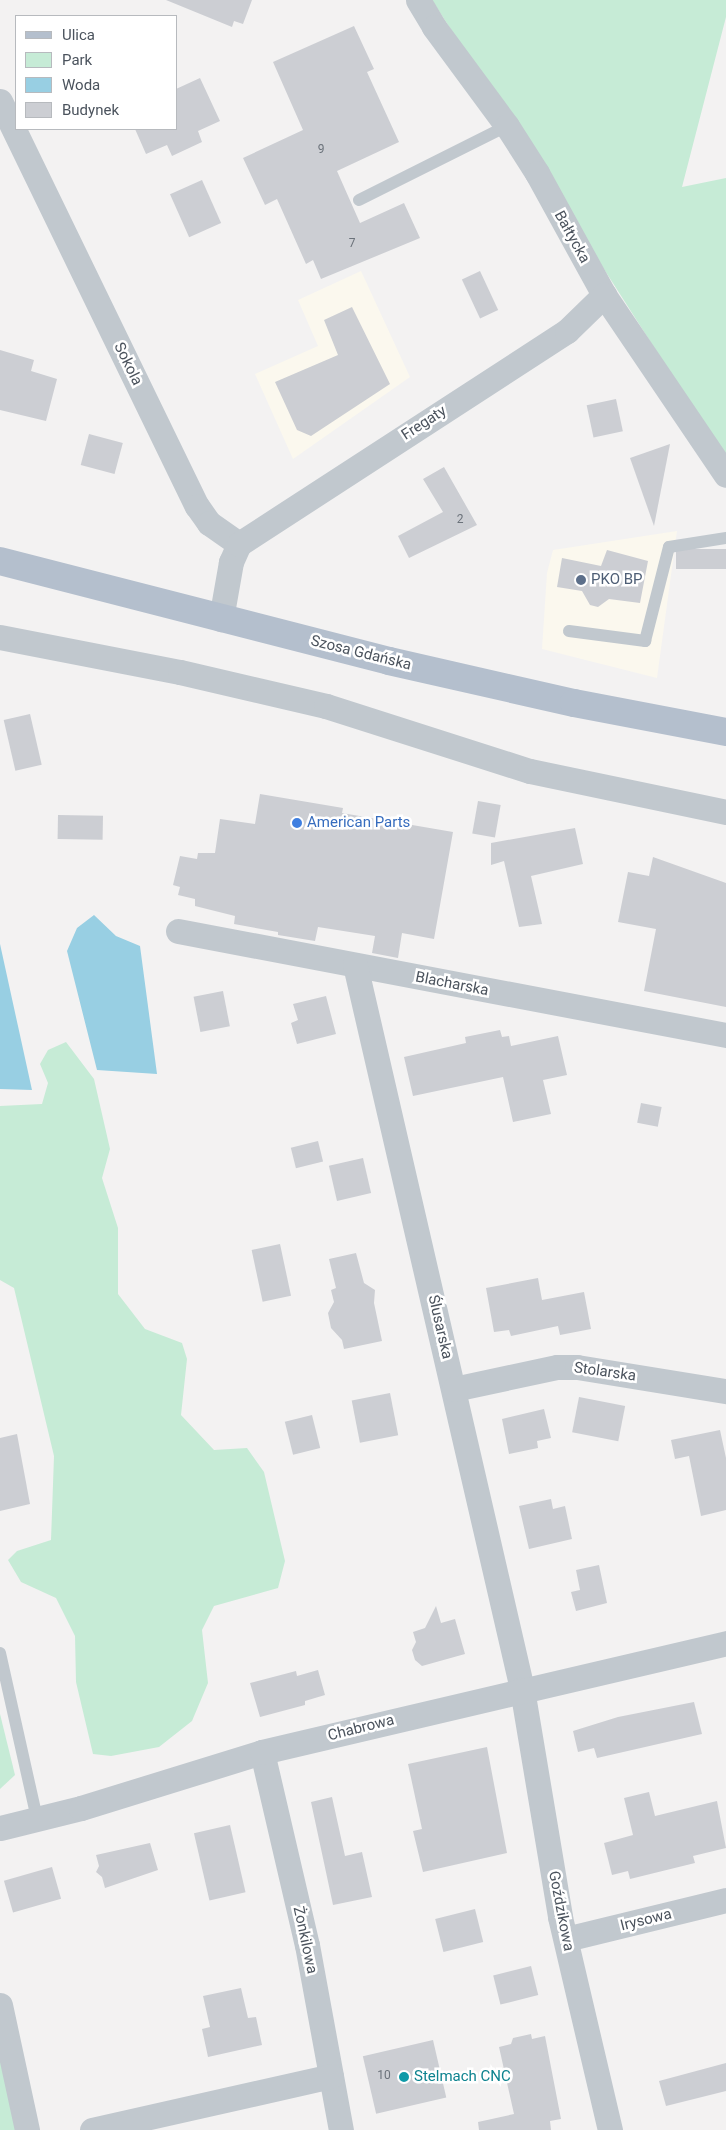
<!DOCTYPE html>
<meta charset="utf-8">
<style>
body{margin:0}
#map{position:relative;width:726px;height:2130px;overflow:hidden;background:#f3f2f2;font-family:Roboto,sans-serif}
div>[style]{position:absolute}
.commercial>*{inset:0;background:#fbf8ee}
.green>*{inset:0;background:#c6ebd6}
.water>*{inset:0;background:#98cfe3}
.building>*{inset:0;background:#ccced3;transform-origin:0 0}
.lane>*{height:12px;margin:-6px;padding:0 6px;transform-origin:6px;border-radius:6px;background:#c1c8ce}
.street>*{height:25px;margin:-12.5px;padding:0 12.5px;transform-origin:12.5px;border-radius:12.5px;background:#c1c8ce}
.primary>*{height:28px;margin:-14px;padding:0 14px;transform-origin:14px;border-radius:14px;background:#b4bfcd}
.dots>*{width:14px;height:14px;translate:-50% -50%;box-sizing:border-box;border:2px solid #fff;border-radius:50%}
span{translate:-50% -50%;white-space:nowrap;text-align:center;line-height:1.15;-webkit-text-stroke:5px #fff;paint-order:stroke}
.number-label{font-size:12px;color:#6b727a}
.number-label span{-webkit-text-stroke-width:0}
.street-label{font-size:15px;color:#4b535d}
.service-label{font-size:15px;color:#4e5e75}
.left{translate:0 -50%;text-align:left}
.shop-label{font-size:15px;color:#366cbe}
.culture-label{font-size:15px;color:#0d838f}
.legend{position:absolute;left:15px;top:15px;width:162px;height:115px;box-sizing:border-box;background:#fff;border:1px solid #b7babe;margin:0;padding:6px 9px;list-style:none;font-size:15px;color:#4b535d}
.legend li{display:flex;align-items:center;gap:10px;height:25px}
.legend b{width:25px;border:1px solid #b7babe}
</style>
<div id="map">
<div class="commercial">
<i style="clip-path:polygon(361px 271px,410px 377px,293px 459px,255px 374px,318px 346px,298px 300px)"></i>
<i style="clip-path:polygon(677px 531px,657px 678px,542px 649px,547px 573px,553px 550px)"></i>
</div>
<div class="green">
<i style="clip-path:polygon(432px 0,726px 0,726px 17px,682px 187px,726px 178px,726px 460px)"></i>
<i style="clip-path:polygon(66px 1042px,94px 1079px,110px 1149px,102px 1178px,118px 1228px,118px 1294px,145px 1329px,182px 1343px,187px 1359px,181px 1415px,214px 1450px,247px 1448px,264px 1472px,285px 1561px,278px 1588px,214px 1606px,202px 1630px,208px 1683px,192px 1721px,159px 1747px,111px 1756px,93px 1754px,76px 1682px,75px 1636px,56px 1598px,21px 1582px,8px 1560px,17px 1551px,51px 1540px,54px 1456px,14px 1288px,0 1280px,0 1106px,42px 1104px,48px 1083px,40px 1064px,48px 1050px)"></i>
<i style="clip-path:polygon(0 1714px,15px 1775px,0 1789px)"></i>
<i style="clip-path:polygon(0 2054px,19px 2130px,0 2130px)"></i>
</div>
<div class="water">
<i style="clip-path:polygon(94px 915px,116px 936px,140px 946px,157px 1074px,97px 1070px,67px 951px,77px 928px)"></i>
<i style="clip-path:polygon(0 944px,32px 1090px,0 1089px)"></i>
</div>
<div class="building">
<i style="clip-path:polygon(166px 0,252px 0,243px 24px,234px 21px,232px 27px)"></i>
<i style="clip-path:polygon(354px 26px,374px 69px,367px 72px,399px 142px,337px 171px,360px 223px,404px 203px,420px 238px,321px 279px,313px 260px,306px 264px,277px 199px,265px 205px,243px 158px,303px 130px,273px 62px)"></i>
<i style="clip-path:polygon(200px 78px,220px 121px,198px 131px,202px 142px,172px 156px,167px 145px,146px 154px,135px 129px,176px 129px,176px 89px)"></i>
<i style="left:202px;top:180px;width:47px;height:35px;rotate:66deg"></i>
<i style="left:480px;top:271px;width:43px;height:20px;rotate:65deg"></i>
<i style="clip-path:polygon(352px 307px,390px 384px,311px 436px,297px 430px,275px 382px,338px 355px,324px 320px)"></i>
<i style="clip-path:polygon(0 350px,34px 360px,31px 371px,57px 379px,46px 421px,0 410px)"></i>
<i style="left:616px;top:399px;width:33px;height:30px;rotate:78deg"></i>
<i style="left:89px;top:434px;width:35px;height:32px;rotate:15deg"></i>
<i style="clip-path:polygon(670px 444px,654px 526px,630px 458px)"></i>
<i style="clip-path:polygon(444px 467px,477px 525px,409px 558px,398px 536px,443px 512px,423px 479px)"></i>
<i style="left:726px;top:549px;width:20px;height:50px;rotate:90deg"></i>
<i style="clip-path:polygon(607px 550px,648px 561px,640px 603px,609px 599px,598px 607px,590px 605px,582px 591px,557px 587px,562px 558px,601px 566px)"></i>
<i style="left:30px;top:714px;width:52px;height:27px;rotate:77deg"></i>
<i style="clip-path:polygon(260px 794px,343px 808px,342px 813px,453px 832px,434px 939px,402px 933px,398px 958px,372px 953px,375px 936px,318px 927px,315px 941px,278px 935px,278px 932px,234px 924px,235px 916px,195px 906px,195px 899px,178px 895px,180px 887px,173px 885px,180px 856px,197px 859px,198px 853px,215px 853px,220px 819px,255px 824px)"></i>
<i style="left:478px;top:801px;width:23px;height:33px;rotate:10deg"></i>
<i style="left:58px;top:815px;width:45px;height:24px;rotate:1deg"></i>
<i style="clip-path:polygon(575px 828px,583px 864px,531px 876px,542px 924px,519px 927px,504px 861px,491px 865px,491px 843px)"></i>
<i style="clip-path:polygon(653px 857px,726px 883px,726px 1007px,644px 991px,656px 929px,618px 922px,628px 872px,649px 876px)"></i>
<i style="left:223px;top:991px;width:36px;height:30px;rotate:79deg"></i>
<i style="clip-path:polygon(326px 996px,336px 1034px,297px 1044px,291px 1023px,298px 1020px,293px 1004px)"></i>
<i style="clip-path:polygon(500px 1030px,502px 1037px,509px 1036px,511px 1046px,558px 1036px,567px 1075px,543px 1080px,551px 1114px,513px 1122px,503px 1077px,413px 1096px,404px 1057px,466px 1043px,465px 1037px)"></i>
<i style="left:641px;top:1103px;width:21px;height:20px;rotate:11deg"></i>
<i style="left:318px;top:1141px;width:21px;height:28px;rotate:76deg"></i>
<i style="left:363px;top:1158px;width:36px;height:35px;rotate:77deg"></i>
<i style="left:280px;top:1244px;width:53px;height:29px;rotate:78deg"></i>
<i style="clip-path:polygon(356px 1253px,364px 1283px,375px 1290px,374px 1303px,382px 1341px,344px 1349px,342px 1340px,331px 1328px,328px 1313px,334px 1302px,331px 1290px,336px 1288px,329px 1259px)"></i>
<i style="clip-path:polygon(538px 1278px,542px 1300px,584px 1292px,591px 1329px,560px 1335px,558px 1326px,511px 1336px,509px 1330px,494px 1332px,486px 1288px)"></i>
<i style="left:390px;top:1393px;width:43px;height:39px;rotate:79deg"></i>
<i style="left:579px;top:1397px;width:47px;height:36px;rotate:11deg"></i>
<i style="clip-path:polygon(544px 1409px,551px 1438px,537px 1441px,538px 1448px,509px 1454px,502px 1419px)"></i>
<i style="left:312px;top:1415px;width:34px;height:28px;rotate:76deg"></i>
<i style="clip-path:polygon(720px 1430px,726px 1458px,726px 1510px,701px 1516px,689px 1456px,675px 1459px,671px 1440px)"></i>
<i style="clip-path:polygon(17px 1434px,30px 1504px,0 1511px,0 1438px)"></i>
<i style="clip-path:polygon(551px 1499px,553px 1509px,565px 1506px,572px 1539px,529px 1549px,519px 1506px)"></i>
<i style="clip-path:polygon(599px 1565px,607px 1603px,576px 1611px,571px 1592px,580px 1590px,576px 1570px)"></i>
<i style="clip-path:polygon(436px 1606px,441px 1623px,455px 1619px,465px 1654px,422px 1666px,415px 1660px,412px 1650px,416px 1642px,413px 1632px,425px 1628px)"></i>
<i style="clip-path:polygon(318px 1670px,325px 1695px,305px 1701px,305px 1705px,260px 1717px,250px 1683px,296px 1671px,297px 1676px)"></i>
<i style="clip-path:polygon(694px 1702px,702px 1734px,597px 1758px,594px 1748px,578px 1752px,573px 1731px,618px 1717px)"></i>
<i style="clip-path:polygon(487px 1747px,507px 1853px,423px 1872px,413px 1831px,422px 1829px,408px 1764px)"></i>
<i style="clip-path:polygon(649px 1792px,655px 1816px,717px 1801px,726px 1848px,693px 1856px,695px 1863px,630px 1879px,628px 1871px,612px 1875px,604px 1843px,633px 1835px,624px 1798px)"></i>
<i style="clip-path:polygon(332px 1797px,345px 1856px,362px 1852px,372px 1897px,333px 1905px,311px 1802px)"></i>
<i style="left:230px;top:1825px;width:69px;height:37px;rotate:77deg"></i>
<i style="clip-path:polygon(150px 1843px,158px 1870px,105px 1888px,102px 1877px,96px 1872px,99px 1866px,96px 1855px)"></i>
<i style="left:52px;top:1867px;width:33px;height:50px;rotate:74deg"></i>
<i style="left:475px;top:1909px;width:34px;height:41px;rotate:76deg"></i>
<i style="left:531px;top:1966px;width:30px;height:39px;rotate:76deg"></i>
<i style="clip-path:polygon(241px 1988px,248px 2018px,256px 2017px,262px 2045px,208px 2057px,202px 2029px,210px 2027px,203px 1996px)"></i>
<i style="clip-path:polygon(531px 2034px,532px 2039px,545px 2036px,561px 2119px,550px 2121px,551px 2130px,479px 2130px,478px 2122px,514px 2114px,499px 2047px,511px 2044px,513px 2038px)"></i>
<i style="left:433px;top:2040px;width:59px;height:72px;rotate:77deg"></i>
<i style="clip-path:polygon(726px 2063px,726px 2091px,666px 2106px,659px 2081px)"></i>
</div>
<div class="lane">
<i style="left:359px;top:200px;width:165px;rotate:-26.6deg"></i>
<i style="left:569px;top:631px;width:77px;rotate:7.5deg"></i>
<i style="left:645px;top:641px;width:97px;rotate:-75.7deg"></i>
<i style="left:669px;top:547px;width:58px;rotate:-9deg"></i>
<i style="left:0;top:1653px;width:169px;rotate:77.4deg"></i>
</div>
<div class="street">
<i style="left:418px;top:0;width:31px;rotate:59deg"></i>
<i style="left:434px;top:27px;width:123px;rotate:53.6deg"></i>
<i style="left:507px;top:126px;width:56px;rotate:57.4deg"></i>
<i style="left:537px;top:173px;width:139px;rotate:61.2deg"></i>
<i style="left:604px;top:295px;width:217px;rotate:55.9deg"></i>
<i style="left:0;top:101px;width:450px;rotate:64.1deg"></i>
<i style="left:197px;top:506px;width:21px;rotate:55deg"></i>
<i style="left:209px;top:523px;width:37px;rotate:35deg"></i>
<i style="left:239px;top:544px;width:20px;rotate:114deg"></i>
<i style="left:231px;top:562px;width:58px;rotate:100deg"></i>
<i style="left:239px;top:544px;width:391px;rotate:-33deg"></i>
<i style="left:567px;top:331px;width:52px;rotate:-44.2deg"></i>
<i style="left:0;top:637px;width:183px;rotate:11deg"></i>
<i style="left:180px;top:672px;width:150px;rotate:13.1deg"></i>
<i style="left:326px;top:706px;width:214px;rotate:17.7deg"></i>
<i style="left:530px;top:771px;width:200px;rotate:11.8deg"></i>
<i style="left:178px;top:931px;width:558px;rotate:10.75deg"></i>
<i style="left:355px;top:965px;width:743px;rotate:77.01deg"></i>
<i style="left:522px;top:1689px;width:231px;rotate:80.5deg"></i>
<i style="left:560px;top:1917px;width:219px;rotate:76.8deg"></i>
<i style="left:454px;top:1389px;width:105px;rotate:-12.1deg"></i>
<i style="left:557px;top:1367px;width:20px"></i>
<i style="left:577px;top:1367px;width:151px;rotate:9.2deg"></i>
<i style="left:262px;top:1752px;width:198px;rotate:76.9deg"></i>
<i style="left:307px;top:1945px;width:188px;rotate:79.6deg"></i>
<i style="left:0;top:1828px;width:83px;rotate:-13.9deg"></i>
<i style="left:81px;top:1808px;width:189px;rotate:-17.2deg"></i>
<i style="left:262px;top:1752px;width:477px;rotate:-13.2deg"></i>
<i style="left:566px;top:1939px;width:165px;rotate:-13.7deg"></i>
<i style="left:0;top:2005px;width:128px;rotate:77.8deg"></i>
<i style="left:92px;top:2130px;width:245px;rotate:-12.7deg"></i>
</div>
<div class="primary">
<i style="left:0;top:561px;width:402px;rotate:14.4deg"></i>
<i style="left:389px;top:661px;width:190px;rotate:12.8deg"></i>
<i style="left:574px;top:703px;width:155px;rotate:10.8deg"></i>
</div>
<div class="dots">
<i style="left:581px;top:580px;background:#5c6f8a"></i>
<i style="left:297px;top:823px;background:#3f7fe0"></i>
<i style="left:404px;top:2077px;background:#0f9aa8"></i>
</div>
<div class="number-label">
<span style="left:321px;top:150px">9</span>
<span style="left:352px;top:244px">7</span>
<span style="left:460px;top:520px">2</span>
<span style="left:384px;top:2076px">10</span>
</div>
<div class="street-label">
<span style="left:572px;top:237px;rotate:61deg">Bałtycka</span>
<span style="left:128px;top:364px;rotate:64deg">Sokola</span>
<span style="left:424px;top:423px;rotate:-33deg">Fregaty</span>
<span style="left:361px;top:653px;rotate:14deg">Szosa Gdańska</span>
<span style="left:452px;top:984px;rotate:11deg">Blacharska</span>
<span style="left:440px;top:1327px;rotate:77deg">Ślusarska</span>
<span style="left:605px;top:1372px;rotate:8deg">Stolarska</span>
<span style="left:361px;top:1728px;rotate:-14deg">Chabrowa</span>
<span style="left:561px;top:1911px;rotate:79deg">Goździkowa</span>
<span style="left:646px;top:1920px;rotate:-14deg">Irysowa</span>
<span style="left:305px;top:1940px;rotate:78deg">Żonkilowa</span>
</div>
<div class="service-label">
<span class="left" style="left:591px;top:580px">PKO BP</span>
</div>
<div class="shop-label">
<span class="left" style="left:307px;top:823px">American Parts</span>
</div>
<div class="culture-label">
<span class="left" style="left:414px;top:2077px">Stelmach CNC</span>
</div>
<ul class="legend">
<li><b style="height:6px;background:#b4bfcd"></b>Ulica</li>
<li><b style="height:14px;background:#c6ebd6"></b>Park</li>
<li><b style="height:14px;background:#98cfe3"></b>Woda</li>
<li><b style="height:14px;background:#ccced3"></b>Budynek</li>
</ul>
</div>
